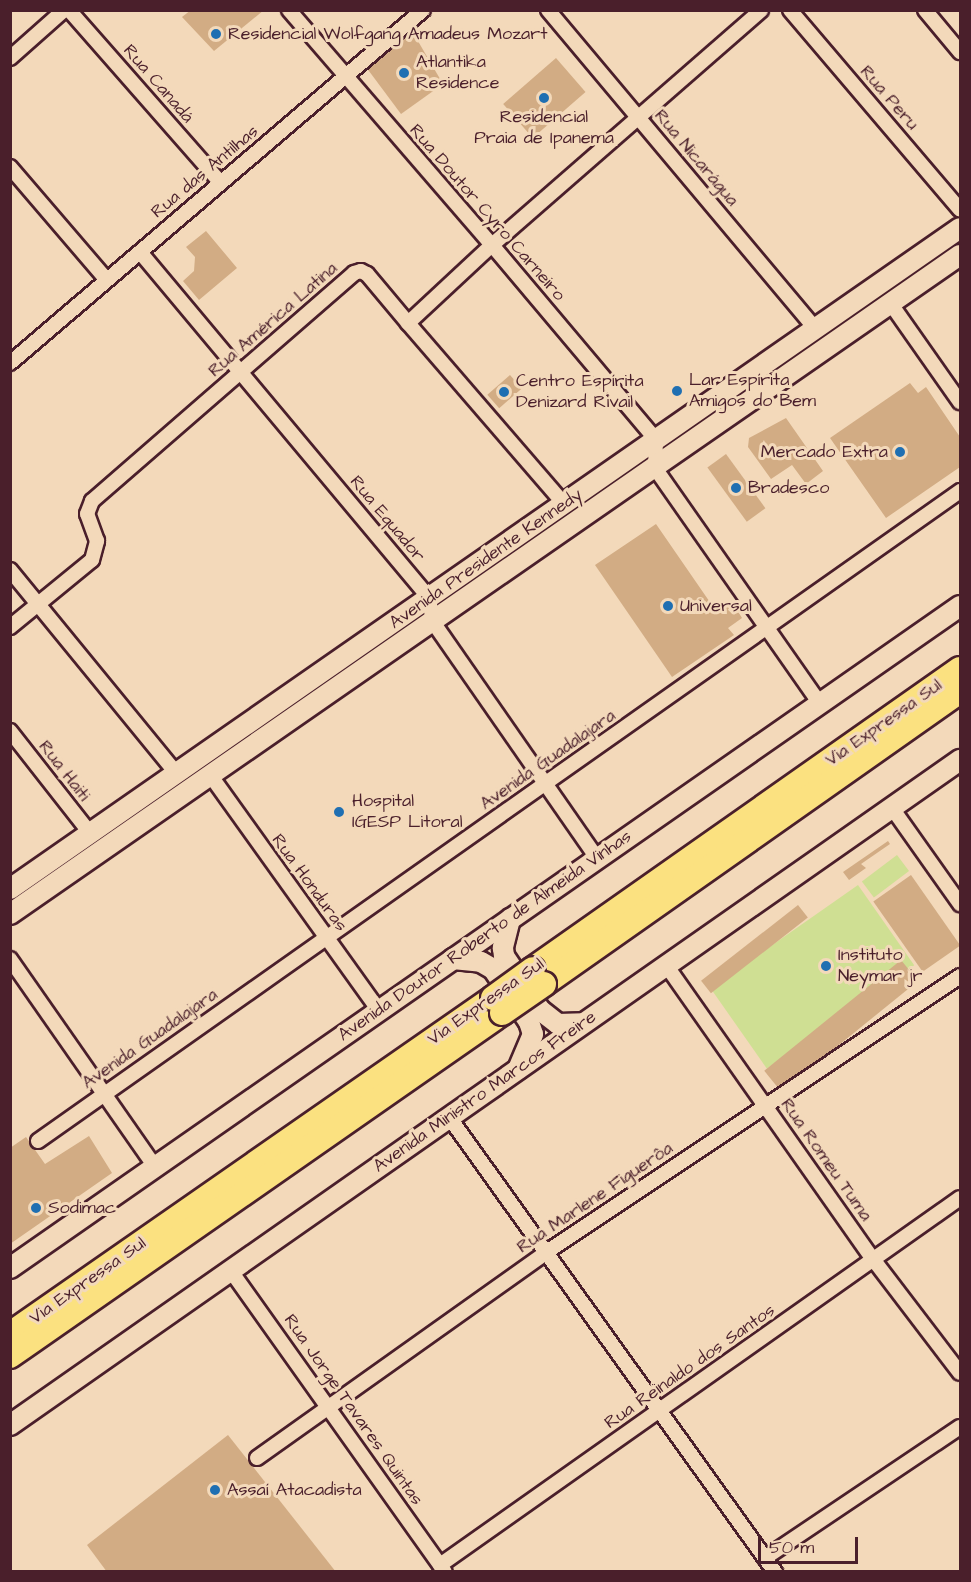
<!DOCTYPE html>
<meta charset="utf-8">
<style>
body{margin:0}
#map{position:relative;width:971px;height:1582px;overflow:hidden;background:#f3d9ba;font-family:"Architects Daughter",sans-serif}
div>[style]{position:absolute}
.green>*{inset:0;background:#cfdf93;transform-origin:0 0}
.building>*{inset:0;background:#d2ac84;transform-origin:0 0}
.roads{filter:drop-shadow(2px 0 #4a1f2b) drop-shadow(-2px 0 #4a1f2b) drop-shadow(0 2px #4a1f2b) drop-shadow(0 -2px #4a1f2b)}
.minor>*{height:14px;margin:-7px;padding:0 7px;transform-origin:7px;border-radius:7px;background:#f3d9ba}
.secondary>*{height:20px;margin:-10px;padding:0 10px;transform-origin:10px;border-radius:10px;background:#f3d9ba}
.motorway>*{height:24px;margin:-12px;padding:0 12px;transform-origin:12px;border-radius:12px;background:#fbe180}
.bridges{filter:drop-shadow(2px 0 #4a1f2b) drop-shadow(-2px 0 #4a1f2b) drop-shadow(0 2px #4a1f2b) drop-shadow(0 -2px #4a1f2b)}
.motorway-bridge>*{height:24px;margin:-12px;padding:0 12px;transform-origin:12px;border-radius:12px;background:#fbe180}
.dots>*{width:16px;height:16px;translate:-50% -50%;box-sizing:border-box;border:3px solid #f3d9ba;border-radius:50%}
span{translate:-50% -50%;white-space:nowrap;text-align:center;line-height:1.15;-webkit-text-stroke:6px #f3d9ba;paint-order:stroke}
.poi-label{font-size:18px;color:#4a1f2b}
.left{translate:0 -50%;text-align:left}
.right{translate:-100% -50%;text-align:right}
.street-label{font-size:18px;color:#4a1f2b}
.frame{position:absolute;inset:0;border:12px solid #4a1f2b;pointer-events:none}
.scale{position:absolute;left:758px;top:1537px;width:100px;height:27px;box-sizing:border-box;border:3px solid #4a1f2b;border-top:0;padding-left:8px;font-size:18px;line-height:21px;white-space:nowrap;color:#4a1f2b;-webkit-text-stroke:4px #f3d9ba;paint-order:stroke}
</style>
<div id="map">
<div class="green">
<i style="left:897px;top:855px;width:20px;height:44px;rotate:53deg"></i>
<i style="left:858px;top:885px;width:98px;height:180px;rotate:55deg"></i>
</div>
<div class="building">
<i style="clip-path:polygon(191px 10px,264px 10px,214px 51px,182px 17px)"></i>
<i style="clip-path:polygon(408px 24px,443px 84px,401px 114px,363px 63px)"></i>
<i style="left:556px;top:58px;width:45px;height:70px;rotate:49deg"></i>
<i style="clip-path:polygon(206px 231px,237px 268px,199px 300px,183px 281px,194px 271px,195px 257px,186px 247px)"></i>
<i style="left:510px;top:375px;width:18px;height:30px;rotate:49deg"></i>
<i style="clip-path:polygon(910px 383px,918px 393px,926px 387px,960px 437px,960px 467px,886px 518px,830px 438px)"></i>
<i style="clip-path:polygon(786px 418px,823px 471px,806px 484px,792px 465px,771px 479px,748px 447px,749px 438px)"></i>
<i style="left:726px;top:454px;width:67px;height:23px;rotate:54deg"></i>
<i style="clip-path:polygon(656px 524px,716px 611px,731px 600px,742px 618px,728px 628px,734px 635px,672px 677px,595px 565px)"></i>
<i style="clip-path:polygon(888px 841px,890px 844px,861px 864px,866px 868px,849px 880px,843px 872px)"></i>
<i style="left:911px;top:875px;width:86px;height:46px;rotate:55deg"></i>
<i style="left:798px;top:905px;width:16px;height:123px;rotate:52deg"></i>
<i style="left:901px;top:960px;width:27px;height:176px;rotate:51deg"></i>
<i style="clip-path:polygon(89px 1136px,112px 1173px,10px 1244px,10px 1148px,26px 1137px,45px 1164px)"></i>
<i style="clip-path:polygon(228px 1435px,336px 1572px,107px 1572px,87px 1545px)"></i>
</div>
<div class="roads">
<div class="minor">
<i style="left:69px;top:10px;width:229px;rotate:48.7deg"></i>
<i style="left:289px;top:10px;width:311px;rotate:49.2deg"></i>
<i style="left:492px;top:245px;width:255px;rotate:49.9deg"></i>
<i style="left:656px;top:440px;width:28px;rotate:92deg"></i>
<i style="left:655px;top:468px;width:288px;rotate:55deg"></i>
<i style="left:548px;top:10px;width:417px;rotate:50deg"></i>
<i style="left:790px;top:10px;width:262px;rotate:49.6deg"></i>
<i style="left:925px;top:10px;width:55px;rotate:50.2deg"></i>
<i style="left:10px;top:58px;width:72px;rotate:-41.6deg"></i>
<i style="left:10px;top:167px;width:148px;rotate:49.4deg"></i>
<i style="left:140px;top:252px;width:451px;rotate:50.1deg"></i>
<i style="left:429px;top:598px;width:24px;rotate:81deg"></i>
<i style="left:433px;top:622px;width:287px;rotate:55.2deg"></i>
<i style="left:891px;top:304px;width:120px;rotate:54.9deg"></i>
<i style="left:408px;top:323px;width:239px;rotate:49.2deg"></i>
<i style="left:10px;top:363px;width:543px;rotate:-40.52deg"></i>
<i style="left:10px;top:570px;width:262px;rotate:50.7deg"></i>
<i style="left:10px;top:627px;width:106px;rotate:-39.3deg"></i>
<i style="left:92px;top:560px;width:20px;rotate:-75deg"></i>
<i style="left:97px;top:541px;width:29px;rotate:-110deg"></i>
<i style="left:87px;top:514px;width:14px;rotate:-69deg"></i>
<i style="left:92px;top:501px;width:347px;rotate:-41deg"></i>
<i style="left:354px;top:273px;width:7px;rotate:-16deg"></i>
<i style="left:361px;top:271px;width:7px;rotate:27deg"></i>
<i style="left:367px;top:274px;width:64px;rotate:50.1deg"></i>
<i style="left:408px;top:323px;width:115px;rotate:-42.9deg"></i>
<i style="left:492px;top:245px;width:357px;rotate:-41.1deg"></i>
<i style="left:10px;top:731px;width:130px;rotate:51.9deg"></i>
<i style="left:211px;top:776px;width:289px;rotate:54.4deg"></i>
<i style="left:892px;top:808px;width:118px;rotate:54.7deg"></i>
<i style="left:10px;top:959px;width:254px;rotate:55.1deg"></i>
<i style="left:666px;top:965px;width:360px;rotate:54.9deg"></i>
<i style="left:873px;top:1259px;width:143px;rotate:52.7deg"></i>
<i style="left:449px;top:1117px;width:560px;rotate:54.38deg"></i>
<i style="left:38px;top:1141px;width:1128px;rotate:-35.18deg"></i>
<i style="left:231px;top:1271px;width:369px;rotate:54.6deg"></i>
<i style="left:257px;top:1458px;width:354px;rotate:-35.4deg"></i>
<i style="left:545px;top:1253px;width:499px;rotate:-33.7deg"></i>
<i style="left:765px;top:1558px;width:235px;rotate:-33.9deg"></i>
<i style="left:440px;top:1565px;width:636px;rotate:-35.21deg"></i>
</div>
<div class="secondary">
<i style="left:10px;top:889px;width:1157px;rotate:-34.83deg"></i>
<i style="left:10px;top:914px;width:1156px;rotate:-34.75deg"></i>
<i style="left:510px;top:919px;width:30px;rotate:104deg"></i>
<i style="left:503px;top:948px;width:8px;rotate:83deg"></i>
<i style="left:504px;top:956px;width:65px;rotate:56.3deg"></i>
<i style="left:540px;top:1010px;width:23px;rotate:38deg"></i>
<i style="left:558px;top:1024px;width:25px;rotate:-2deg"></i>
<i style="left:453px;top:959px;width:28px;rotate:6deg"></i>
<i style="left:481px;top:962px;width:14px;rotate:30deg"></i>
<i style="left:493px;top:969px;width:64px;rotate:55.8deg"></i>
<i style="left:529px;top:1022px;width:13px;rotate:72deg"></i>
<i style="left:533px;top:1034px;width:38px;rotate:113deg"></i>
<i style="left:10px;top:1268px;width:1158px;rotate:-34.87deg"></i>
<i style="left:10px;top:1425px;width:1160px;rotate:-34.99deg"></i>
</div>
<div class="motorway">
<i style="left:533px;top:969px;width:522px;rotate:-35.09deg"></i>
<i style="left:544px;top:984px;width:509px;rotate:-35.16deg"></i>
<i style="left:10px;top:1334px;width:588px;rotate:-34.82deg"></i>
<i style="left:10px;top:1356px;width:600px;rotate:-34.88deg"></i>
</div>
</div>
<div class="bridges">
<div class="motorway-bridge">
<i style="left:493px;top:998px;width:49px;rotate:-35.9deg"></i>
<i style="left:502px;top:1013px;width:51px;rotate:-34.6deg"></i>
</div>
</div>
<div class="dots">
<i style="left:216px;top:34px;background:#1f6fb2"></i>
<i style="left:404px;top:73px;background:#1f6fb2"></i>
<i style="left:544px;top:98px;background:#1f6fb2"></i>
<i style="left:677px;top:391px;background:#1f6fb2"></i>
<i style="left:504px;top:392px;background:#1f6fb2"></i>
<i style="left:900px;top:452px;background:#1f6fb2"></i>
<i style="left:736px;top:488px;background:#1f6fb2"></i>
<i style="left:668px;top:606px;background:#1f6fb2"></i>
<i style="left:339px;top:812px;background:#1f6fb2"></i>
<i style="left:826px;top:966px;background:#1f6fb2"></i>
<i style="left:36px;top:1208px;background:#1f6fb2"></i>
<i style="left:215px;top:1490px;background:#1f6fb2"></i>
</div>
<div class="poi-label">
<span class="left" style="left:228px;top:34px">Residencial Wolfgang Amadeus Mozart</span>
<span class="left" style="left:416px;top:73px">Atlantika<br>Residence</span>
<span style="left:544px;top:128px">Residencial<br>Praia de Ipanema</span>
<span class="left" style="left:689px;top:391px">Lar Espírita<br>Amigos do Bem</span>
<span class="left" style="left:516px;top:392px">Centro Espírita<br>Denizard Rivail</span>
<span class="right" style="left:888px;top:452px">Mercado Extra</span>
<span class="left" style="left:748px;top:488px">Bradesco</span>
<span class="left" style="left:680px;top:606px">Universal</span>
<span class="left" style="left:352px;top:812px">Hospital<br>IGESP Litoral</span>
<span class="left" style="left:838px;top:966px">Instituto<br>Neymar jr</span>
<span class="left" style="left:48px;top:1208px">Sodimac</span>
<span class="left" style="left:227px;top:1490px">Assaí Atacadista</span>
</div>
<div class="street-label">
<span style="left:158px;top:84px;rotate:49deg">Rua Canadá</span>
<span style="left:889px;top:98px;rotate:49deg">Rua Peru</span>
<span style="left:696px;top:158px;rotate:50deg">Rua Nicarágua</span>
<span style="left:205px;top:172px;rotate:-40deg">Rua das Antilhas</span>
<span style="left:487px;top:213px;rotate:49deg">Rua Doutor Cyro Carneiro</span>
<span style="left:273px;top:320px;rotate:-41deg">Rua América Latina</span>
<span style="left:387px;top:519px;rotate:50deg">Rua Equador</span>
<span style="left:486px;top:559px;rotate:-35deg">Avenida Presidente Kennedy</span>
<span style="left:884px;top:723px;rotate:-35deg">Via Expressa Sul</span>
<span style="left:548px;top:760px;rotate:-35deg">Avenida Guadalajara</span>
<span style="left:64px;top:771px;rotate:52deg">Rua Haiti</span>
<span style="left:309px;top:883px;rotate:54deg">Rua Honduras</span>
<span style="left:485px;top:936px;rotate:-35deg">Avenida Doutor Roberto de Almeida Vinhas</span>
<span style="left:486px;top:1002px;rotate:-35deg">Via Expressa Sul</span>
<span style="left:150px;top:1039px;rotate:-35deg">Avenida Guadalajara</span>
<span style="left:485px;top:1092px;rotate:-35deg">Avenida Ministro Marcos Freire</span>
<span style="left:826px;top:1160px;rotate:55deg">Rua Romeu Tuma</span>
<span style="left:595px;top:1198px;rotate:-34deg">Rua Marlene Figuerôa</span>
<span style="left:88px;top:1281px;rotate:-35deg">Via Expressa Sul</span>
<span style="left:690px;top:1367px;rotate:-35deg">Rua Reinaldo dos Santos</span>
<span style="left:353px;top:1410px;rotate:55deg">Rua Jorge Tavares Quintas</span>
</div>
<div class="frame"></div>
<div class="scale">50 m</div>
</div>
